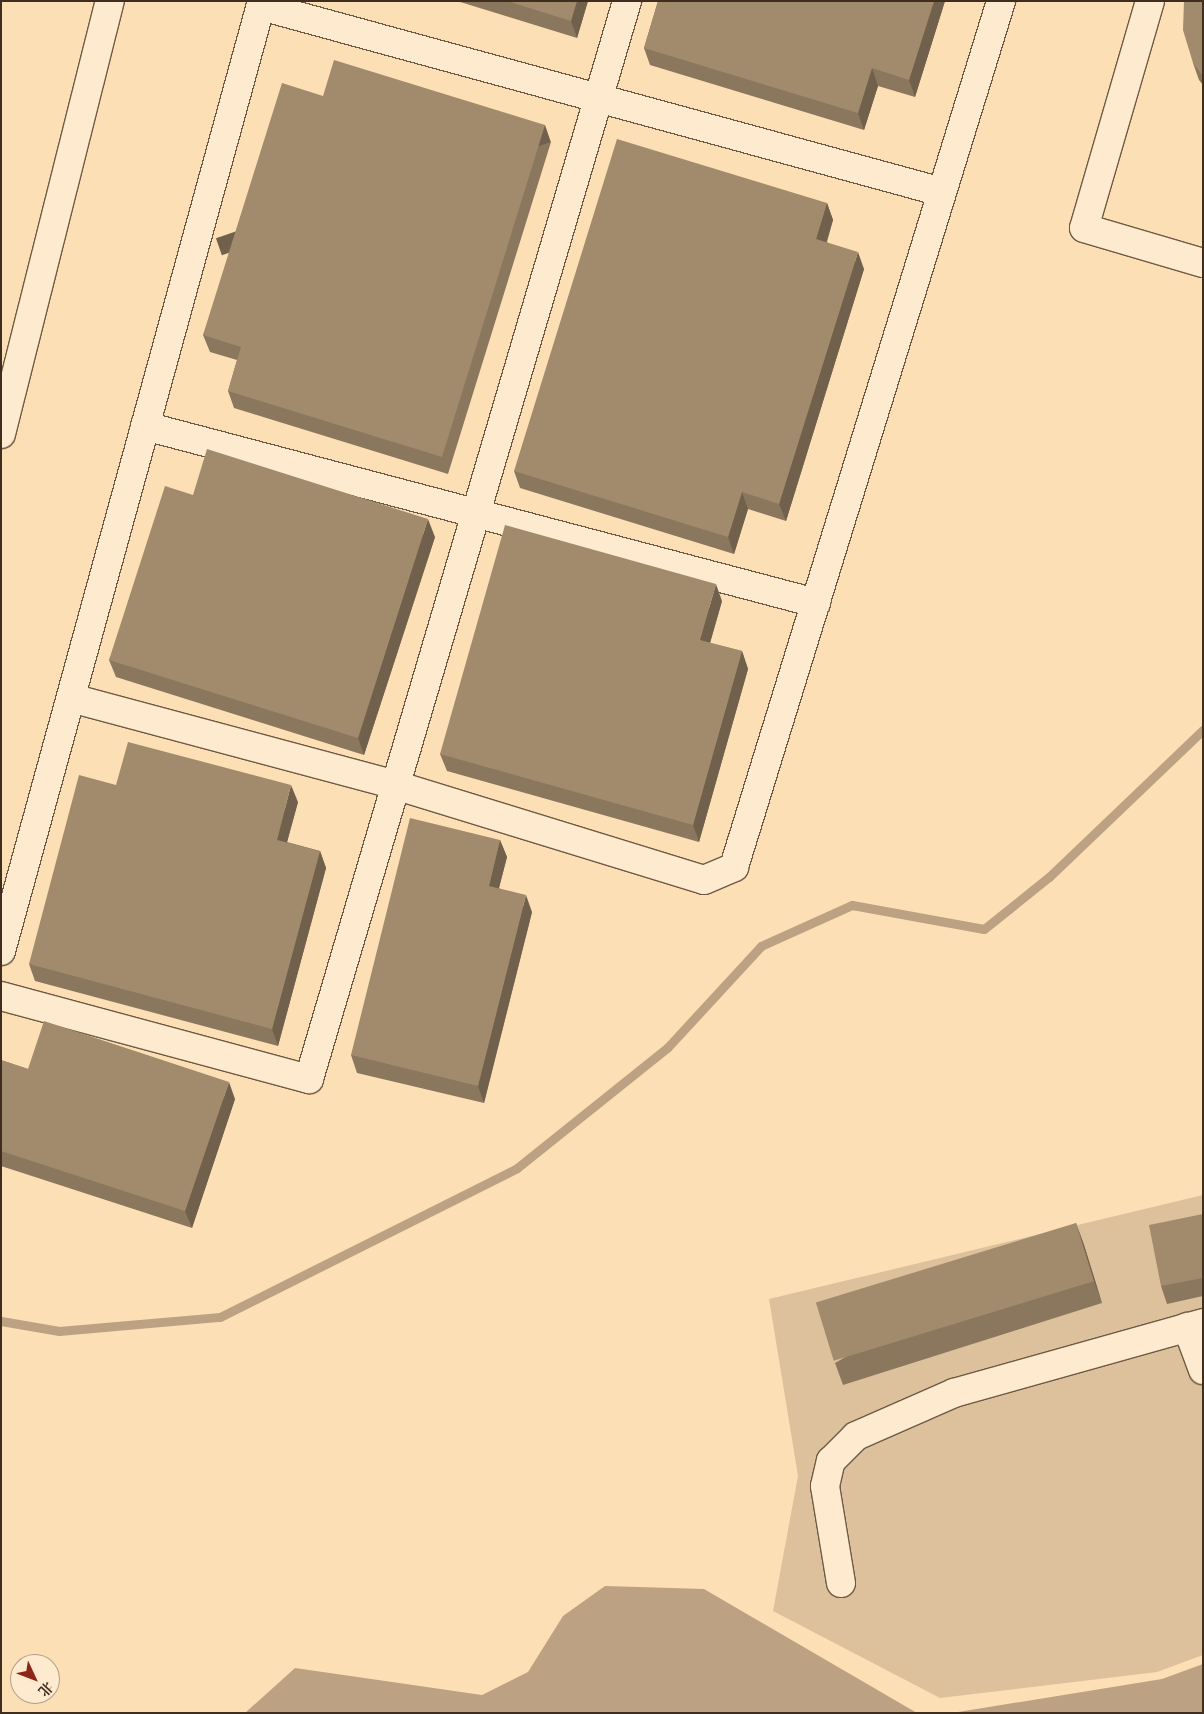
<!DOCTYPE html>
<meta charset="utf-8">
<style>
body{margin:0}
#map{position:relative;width:1204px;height:1714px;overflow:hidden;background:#fddfb5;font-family:Cardo,"Noto Serif SC",serif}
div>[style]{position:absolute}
.green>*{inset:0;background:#ddc19c}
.water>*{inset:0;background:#bca282}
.stream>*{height:9px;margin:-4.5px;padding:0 4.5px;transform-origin:4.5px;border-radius:4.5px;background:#bca282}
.roads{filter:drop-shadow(1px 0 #6e5a44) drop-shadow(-1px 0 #6e5a44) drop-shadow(0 1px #6e5a44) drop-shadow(0 -1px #6e5a44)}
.minor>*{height:28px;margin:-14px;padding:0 14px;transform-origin:14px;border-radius:14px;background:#feeacf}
.wall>*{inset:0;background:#8b775e}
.shaded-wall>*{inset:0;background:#71614c;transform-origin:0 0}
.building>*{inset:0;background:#a28a6d;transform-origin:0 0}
span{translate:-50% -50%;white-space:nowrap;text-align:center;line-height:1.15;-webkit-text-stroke:4px #feeacf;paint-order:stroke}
.frame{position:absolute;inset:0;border:2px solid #3f2d1f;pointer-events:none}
.north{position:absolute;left:10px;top:1654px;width:50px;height:50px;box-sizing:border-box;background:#feeacf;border:1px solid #b29e89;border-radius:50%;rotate:133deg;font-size:14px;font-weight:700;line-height:20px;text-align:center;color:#3f2d1f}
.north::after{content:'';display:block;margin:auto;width:18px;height:22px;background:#8f2418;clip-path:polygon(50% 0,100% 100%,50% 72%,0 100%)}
</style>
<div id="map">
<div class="green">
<i style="clip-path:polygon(1203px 1195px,1203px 1655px,1157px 1672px,940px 1698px,773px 1611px,798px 1476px,769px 1299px)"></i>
</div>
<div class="water">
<i style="clip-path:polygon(605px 1586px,704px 1589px,917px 1713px,245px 1713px,295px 1668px,482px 1695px,528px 1672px,563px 1616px)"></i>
<i style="clip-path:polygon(1203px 1664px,1203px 1713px,952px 1713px,1162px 1679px)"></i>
</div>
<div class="stream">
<i style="left:1px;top:1321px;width:59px;rotate:9.8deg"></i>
<i style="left:59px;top:1331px;width:162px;rotate:-5deg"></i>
<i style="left:220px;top:1317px;width:332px;rotate:-26.6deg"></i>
<i style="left:517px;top:1168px;width:192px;rotate:-38.7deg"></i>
<i style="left:667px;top:1048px;width:139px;rotate:-47.3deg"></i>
<i style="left:761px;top:946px;width:100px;rotate:-24.3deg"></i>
<i style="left:852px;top:905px;width:134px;rotate:10.3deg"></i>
<i style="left:984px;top:929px;width:83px;rotate:-38.7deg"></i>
<i style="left:1049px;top:877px;width:213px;rotate:-43.7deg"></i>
</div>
<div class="roads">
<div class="minor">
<i style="left:1150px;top:1px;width:236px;rotate:106.2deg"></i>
<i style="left:1084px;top:228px;width:124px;rotate:16.4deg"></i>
<i style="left:261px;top:6px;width:706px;rotate:15.28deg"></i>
<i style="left:145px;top:426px;width:694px;rotate:14.78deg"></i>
<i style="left:1px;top:434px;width:447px;rotate:-75.9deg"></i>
<i style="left:71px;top:698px;width:335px;rotate:15deg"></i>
<i style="left:395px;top:785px;width:323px;rotate:17.1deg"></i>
<i style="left:704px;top:880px;width:33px;rotate:-23deg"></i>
<i style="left:734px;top:867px;width:906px;rotate:-72.86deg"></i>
<i style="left:1px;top:951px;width:985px;rotate:-74.64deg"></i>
<i style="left:1px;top:996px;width:319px;rotate:15.1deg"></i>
<i style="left:309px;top:1079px;width:1124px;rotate:-73.56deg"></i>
<i style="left:1187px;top:1327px;width:46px;rotate:69.6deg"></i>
<i style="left:841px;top:1583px;width:98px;rotate:-99.4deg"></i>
<i style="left:825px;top:1486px;width:26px;rotate:-77deg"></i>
<i style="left:831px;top:1461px;width:35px;rotate:-45deg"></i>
<i style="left:856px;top:1436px;width:107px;rotate:-23.7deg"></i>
<i style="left:954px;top:1393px;width:259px;rotate:-15.7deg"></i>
</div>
</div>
<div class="wall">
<i style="clip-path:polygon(457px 1px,588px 1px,577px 38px)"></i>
<i style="clip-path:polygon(658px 1px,945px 1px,915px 97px,878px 86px,864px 130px,650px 65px,644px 48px)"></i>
<i style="clip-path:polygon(1203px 1px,1203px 85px,1199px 80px,1193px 63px)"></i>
<i style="clip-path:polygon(323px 96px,551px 142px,448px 474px,234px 408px,228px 391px,237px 360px,210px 352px,203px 335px)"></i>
<i style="clip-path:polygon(827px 203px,833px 220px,827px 242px,864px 269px,786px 521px,748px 509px,734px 554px,520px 488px,514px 471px)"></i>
<i style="clip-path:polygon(193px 495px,435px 537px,364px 755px,116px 677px,109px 660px)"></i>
<i style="clip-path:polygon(722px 601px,710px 643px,742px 651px,748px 669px,699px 842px,447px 771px,440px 754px)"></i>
<i style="clip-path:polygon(298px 802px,287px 842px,320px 851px,326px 868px,278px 1046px,35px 981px,29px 964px)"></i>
<i style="clip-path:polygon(500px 840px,507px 857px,499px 888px,532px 912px,484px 1103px,357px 1073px,351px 1055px)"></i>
<i style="clip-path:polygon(1px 1060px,28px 1069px,235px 1099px,192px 1228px,1px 1166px)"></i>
<i style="clip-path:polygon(1203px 1214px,1203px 1296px,1167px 1304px,1161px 1286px)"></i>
<i style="clip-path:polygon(1076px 1223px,1084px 1245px,1102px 1303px,843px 1385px,835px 1363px)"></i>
</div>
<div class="shaded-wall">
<i style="clip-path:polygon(577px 1px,588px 1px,577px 38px,571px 21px)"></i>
<i style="clip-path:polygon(934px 1px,945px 1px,915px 97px,909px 80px)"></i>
<i style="clip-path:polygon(872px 68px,878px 86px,864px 130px,858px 113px)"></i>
<i style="left:545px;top:125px;width:18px;height:348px;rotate:71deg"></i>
<i style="clip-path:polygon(827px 203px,833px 220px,822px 256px,816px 239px)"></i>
<i style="clip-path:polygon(858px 252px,864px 269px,786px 521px,779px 504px)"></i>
<i style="clip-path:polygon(742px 492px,748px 509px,734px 554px,728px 537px)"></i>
<i style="clip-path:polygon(428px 519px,435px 537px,364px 755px,358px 738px)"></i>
<i style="clip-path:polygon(716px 584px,722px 601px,706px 657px,700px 640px)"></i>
<i style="clip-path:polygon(742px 651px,748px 669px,699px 842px,693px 825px)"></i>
<i style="clip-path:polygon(291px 785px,298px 802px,283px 857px,277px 840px)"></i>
<i style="clip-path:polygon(500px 840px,507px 857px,495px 903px,489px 886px)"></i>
<i style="clip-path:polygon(320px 851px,326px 868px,278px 1046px,272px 1029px)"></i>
<i style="clip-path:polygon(526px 895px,532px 912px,484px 1103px,478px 1086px)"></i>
<i style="clip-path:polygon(229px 1082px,235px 1099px,192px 1228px,185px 1211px)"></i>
<i style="clip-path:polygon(1076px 1223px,1084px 1245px,1102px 1303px,1094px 1281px)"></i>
</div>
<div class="building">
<i style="clip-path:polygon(507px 1px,577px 1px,571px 21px)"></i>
<i style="clip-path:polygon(658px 1px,934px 1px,909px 80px,872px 68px,858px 113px,644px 48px)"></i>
<i style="clip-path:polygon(1184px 1px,1203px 1px,1203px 76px,1193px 63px,1183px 30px)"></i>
<i style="clip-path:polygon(334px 60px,545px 125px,442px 457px,228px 391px,241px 347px,203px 335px,282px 83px,323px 96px)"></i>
<i style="clip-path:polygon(617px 139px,827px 203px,816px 239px,858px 252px,779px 504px,742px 492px,728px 537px,514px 471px)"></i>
<i style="clip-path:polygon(207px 449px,428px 519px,358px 738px,109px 660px,165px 486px,193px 495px)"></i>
<i style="clip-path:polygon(505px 525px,716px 584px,700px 640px,742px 651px,693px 825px,440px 754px)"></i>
<i style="clip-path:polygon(128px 742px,291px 785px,277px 840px,320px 851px,272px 1029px,29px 964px,79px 775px,116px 785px)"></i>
<i style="clip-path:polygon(410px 818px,500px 840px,489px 886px,526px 895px,478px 1086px,351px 1055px)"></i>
<i style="clip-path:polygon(44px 1021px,229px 1082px,185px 1211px,1px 1151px,1px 1060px,28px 1069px)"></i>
<i style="clip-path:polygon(1203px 1214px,1203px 1278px,1161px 1286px,1149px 1225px)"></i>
<i style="left:1076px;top:1223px;width:61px;height:272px;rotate:73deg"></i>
</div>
<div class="frame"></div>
<div class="north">北</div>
</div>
